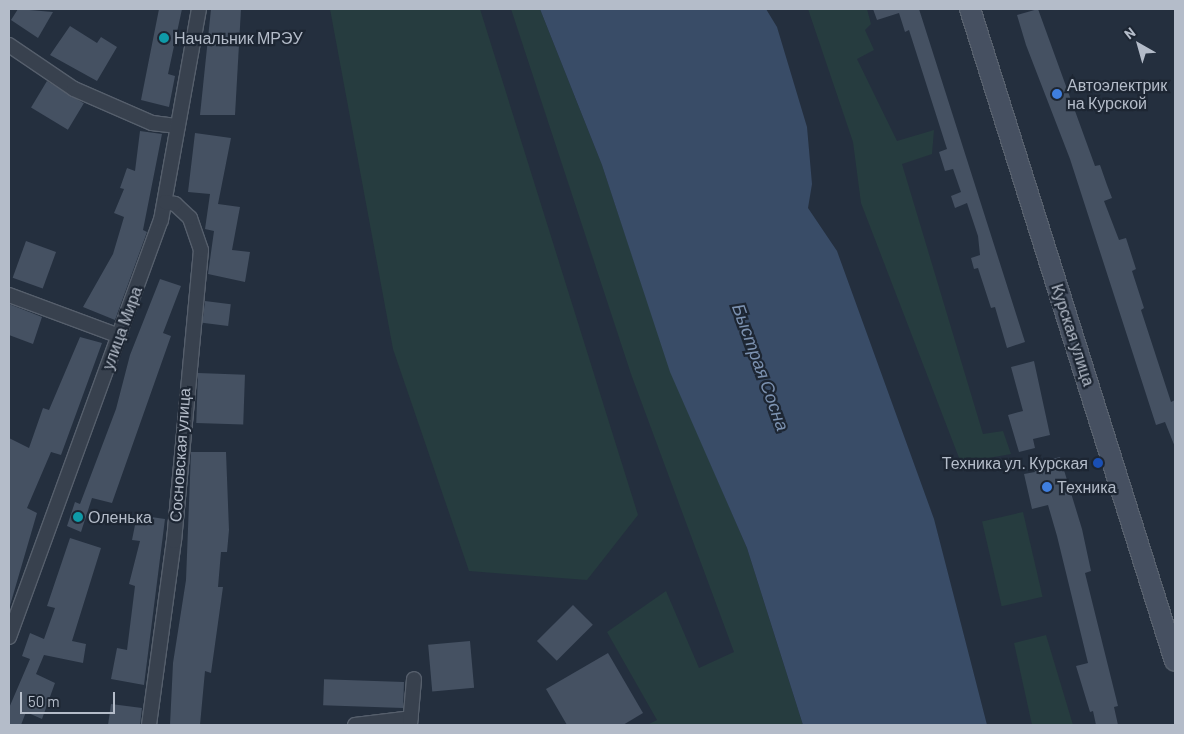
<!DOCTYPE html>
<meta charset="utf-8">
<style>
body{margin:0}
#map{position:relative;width:1184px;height:734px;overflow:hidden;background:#242f3e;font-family:Barlow,sans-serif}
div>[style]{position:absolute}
.green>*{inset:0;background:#263c3f;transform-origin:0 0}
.water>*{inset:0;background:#394c67}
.building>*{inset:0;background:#455162;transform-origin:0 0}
.roads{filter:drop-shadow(1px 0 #565f6c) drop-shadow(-1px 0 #565f6c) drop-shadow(0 1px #565f6c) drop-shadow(0 -1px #565f6c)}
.street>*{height:14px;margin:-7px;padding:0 7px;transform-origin:7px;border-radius:7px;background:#38414e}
.secondary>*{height:20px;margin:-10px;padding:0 10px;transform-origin:10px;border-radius:10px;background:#465061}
.dots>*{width:14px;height:14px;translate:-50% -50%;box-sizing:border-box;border:2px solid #1d2633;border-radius:50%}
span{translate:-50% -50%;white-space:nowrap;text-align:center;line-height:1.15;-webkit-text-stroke:4.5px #1d2633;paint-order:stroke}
.poi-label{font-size:16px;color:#b4bcc9}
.left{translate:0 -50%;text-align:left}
.right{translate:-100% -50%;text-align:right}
.street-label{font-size:16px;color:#b4bcc9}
.water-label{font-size:18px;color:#7c92b1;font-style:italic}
.frame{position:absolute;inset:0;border:10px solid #b4bcc9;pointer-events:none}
.north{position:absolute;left:1114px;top:20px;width:50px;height:50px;-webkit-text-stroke:4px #1d2633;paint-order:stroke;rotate:322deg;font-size:14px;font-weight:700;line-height:20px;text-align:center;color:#b4bcc9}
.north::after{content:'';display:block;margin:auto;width:18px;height:22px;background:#b4bcc9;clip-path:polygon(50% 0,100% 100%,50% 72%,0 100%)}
.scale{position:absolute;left:20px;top:692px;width:95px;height:22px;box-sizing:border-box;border:2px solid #b4bcc9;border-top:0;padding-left:6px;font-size:15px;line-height:18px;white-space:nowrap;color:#b4bcc9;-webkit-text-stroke:4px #1d2633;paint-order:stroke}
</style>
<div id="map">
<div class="green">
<i style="clip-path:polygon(330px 9px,480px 9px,638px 515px,587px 580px,469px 571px,393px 349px)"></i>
<i style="clip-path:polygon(511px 9px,540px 9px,602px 165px,671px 372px,747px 548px,803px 725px,647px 725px,657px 720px,607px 632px,666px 591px,699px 668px,734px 652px,631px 374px)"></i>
<i style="clip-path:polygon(808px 9px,867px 9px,871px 24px,865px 30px,874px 50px,857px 59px,897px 141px,934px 130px,932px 154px,902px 164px,983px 434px,1003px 431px,1011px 454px,961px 463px,861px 203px,853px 142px)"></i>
<i style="left:1023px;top:512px;width:87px;height:42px;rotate:77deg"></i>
<i style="clip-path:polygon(1046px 635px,1073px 725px,1032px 725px,1014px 643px)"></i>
</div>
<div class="water">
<i style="clip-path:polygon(540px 9px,766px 9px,777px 27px,807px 127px,812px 184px,808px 208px,837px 251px,934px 519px,987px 725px,803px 725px,747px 548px,670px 372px,602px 165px)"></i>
</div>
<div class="building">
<i style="clip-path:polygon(18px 9px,53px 12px,38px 38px,11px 20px)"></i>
<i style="clip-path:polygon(159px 9px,182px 9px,168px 74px,175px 76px,169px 107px,141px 100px)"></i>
<i style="clip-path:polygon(211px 9px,241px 9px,235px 115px,200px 115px)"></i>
<i style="clip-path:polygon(873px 9px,919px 9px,1025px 342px,1007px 348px,995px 307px,991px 308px,978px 268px,974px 269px,971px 258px,980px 255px,978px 236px,967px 203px,955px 208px,951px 196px,961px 192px,953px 169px,945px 171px,939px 152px,947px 149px,909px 30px,905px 32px,899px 13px,877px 20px)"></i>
<i style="clip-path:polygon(1038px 9px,1095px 166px,1100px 165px,1107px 185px,1112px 198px,1104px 201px,1119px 240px,1126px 238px,1136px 269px,1132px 271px,1144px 308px,1141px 310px,1171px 402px,1175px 400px,1175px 447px,1165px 422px,1156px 425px,1070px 159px,1026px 45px,1017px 15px)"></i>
<i style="clip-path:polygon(70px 26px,97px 43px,101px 37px,117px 47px,97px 81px,50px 55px)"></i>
<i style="left:47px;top:81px;width:43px;height:31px;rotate:31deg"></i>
<i style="clip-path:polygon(140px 131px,162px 134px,143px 230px,147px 232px,115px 320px,83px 307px,113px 254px,124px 217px,114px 213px,124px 189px,120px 188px,127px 168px,135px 171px)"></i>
<i style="clip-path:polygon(195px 133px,231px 138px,218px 204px,240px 207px,232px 250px,250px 252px,245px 282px,208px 274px,214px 231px,205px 229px,210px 194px,188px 192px)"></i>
<i style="left:26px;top:241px;width:32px;height:39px;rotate:20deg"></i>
<i style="clip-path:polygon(160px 279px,181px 286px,163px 333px,171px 336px,112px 503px,92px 498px,81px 532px,67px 526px,75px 502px,80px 504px,116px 409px,130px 355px)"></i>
<i style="left:205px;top:301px;width:26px;height:22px;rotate:7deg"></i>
<i style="clip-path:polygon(9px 304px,42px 317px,33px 344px,9px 335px)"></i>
<i style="clip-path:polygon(80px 337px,102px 343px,61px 455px,51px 452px,27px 508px,37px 513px,9px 609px,9px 438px,29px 448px,43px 408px,49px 410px)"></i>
<i style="clip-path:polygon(1034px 361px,1050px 435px,1033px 439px,1035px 448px,1019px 452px,1008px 415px,1023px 411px,1011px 367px)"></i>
<i style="left:198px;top:373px;width:47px;height:50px;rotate:2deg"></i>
<i style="clip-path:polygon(191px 452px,226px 452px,229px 530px,227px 552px,221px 552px,218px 587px,223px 587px,211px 673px,205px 671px,200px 725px,170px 725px,173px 663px,186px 580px)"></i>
<i style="clip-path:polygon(1060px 457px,1082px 529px,1091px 571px,1085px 573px,1118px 706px,1114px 707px,1118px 725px,1096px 725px,1093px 711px,1090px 712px,1076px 666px,1088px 663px,1057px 536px,1048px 505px,1032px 509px,1024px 474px,1035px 472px,1033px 464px)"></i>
<i style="clip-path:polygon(137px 515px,165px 519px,144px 685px,111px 679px,117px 648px,127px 650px,135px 586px,129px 584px,140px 541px,132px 540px)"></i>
<i style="clip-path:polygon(70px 538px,101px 548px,72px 641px,86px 644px,83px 663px,44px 655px,36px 674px,55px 683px,42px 719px,26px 712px,21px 725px,9px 725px,9px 708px,30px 659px,22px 656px,30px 633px,44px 639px,55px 608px,47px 606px)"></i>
<i style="left:573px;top:605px;width:28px;height:51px;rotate:45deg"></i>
<i style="left:470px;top:641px;width:47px;height:42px;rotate:85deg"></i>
<i style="clip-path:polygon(608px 653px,643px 713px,623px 725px,567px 725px,546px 689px)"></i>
<i style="left:404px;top:682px;width:26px;height:80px;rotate:92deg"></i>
<i style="clip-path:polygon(111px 704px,142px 708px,140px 725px,108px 725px)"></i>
</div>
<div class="roads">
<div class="street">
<i style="left:9px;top:45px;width:78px;rotate:34.1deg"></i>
<i style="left:74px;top:89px;width:85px;rotate:23.6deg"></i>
<i style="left:152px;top:123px;width:26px;rotate:7deg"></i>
<i style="left:9px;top:295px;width:117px;rotate:20.4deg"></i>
<i style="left:9px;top:637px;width:444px;rotate:-70deg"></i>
<i style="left:161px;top:220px;width:214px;rotate:-79.8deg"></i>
<i style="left:149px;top:725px;width:186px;rotate:-82.3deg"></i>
<i style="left:174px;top:541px;width:292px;rotate:-84.7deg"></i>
<i style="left:201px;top:250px;width:34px;rotate:-109deg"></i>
<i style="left:190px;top:218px;width:21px;rotate:-137deg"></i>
<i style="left:175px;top:204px;width:10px;rotate:-169deg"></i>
<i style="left:355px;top:725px;width:56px;rotate:-7.1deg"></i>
<i style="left:410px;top:725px;width:46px;rotate:-85deg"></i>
</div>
<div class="secondary">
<i style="left:970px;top:9px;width:683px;rotate:72.55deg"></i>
</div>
</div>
<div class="dots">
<i style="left:164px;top:38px;background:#0f9aa8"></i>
<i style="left:1057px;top:94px;background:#3f7fe0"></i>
<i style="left:1098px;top:463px;background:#1a4fb4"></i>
<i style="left:1047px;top:487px;background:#3f7fe0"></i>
<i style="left:78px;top:517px;background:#0f9aa8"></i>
</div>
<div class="poi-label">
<span class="left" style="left:174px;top:38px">Начальник МРЭУ</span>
<span class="left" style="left:1067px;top:94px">Автоэлектрик<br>на Курской</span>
<span class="right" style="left:1088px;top:463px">Техника ул. Курская</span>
<span class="left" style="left:1057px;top:487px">Техника</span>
<span class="left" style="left:88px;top:517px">Оленька</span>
</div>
<div class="street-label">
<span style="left:122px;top:328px;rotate:-70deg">улица Мира</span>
<span style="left:1073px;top:335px;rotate:72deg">Курская улица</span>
<span style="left:180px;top:455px;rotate:-86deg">Сосновская улица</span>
</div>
<div class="water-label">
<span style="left:761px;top:367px;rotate:70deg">Быстрая Сосна</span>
</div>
<div class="frame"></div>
<div class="north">N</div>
<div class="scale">50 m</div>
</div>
